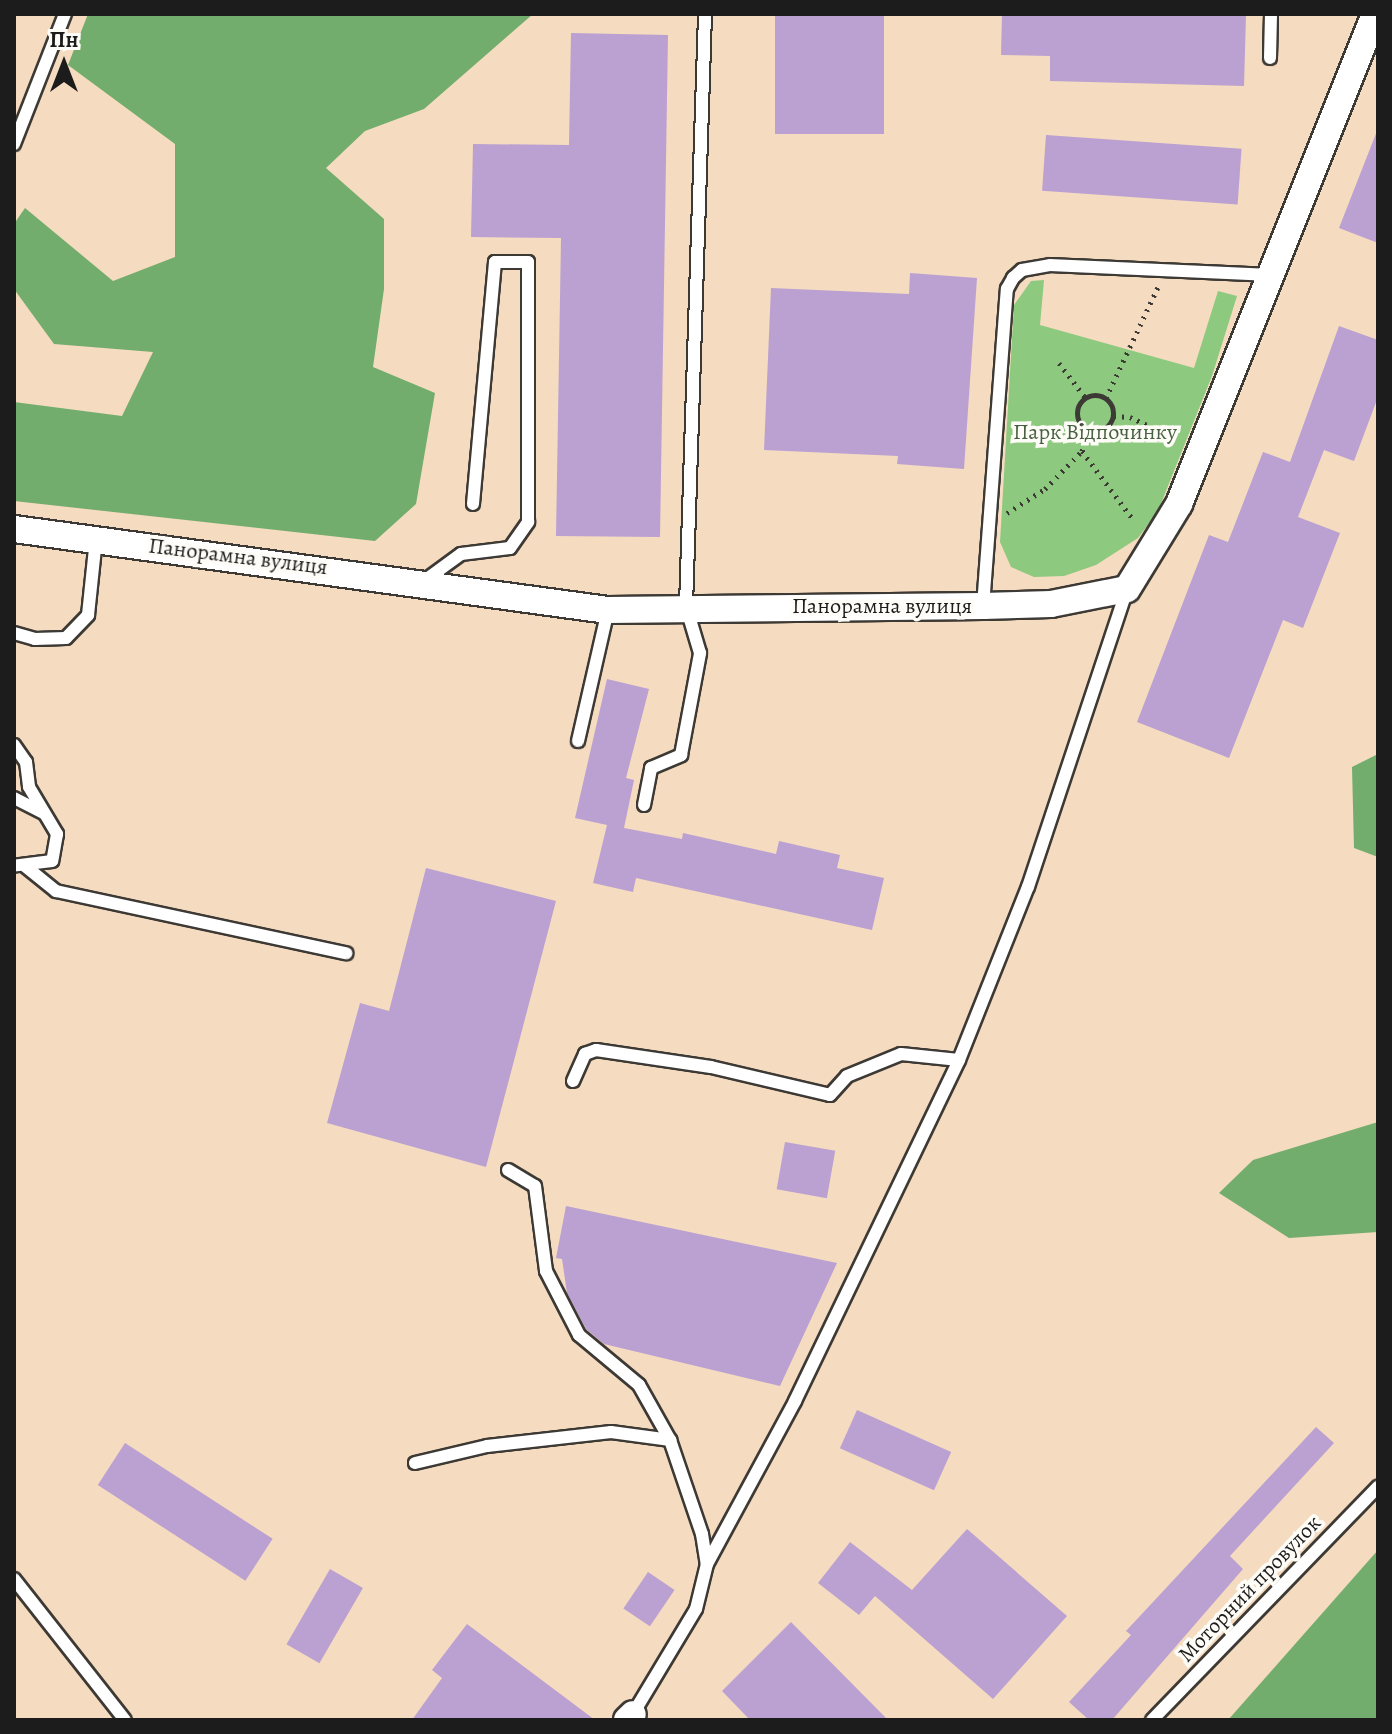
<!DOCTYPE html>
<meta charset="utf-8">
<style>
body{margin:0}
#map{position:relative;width:1392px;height:1734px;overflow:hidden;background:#f5dbbf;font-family:Alegreya,serif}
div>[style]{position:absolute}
.green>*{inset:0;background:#8dc97e}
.forest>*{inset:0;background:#72ad6d}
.building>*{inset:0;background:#baa1d2;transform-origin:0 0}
.path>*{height:5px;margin-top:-2.5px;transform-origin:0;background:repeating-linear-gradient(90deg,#3d3934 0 2px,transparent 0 8px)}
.path>.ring{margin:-2.5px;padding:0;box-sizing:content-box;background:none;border:5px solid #3d3934;border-radius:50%}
.roads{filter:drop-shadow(2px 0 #3d3934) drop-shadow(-2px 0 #3d3934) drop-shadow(0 2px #3d3934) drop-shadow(0 -2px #3d3934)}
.service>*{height:12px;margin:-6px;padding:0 6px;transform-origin:6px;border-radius:6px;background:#fff}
.minor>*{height:26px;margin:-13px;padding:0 13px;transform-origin:13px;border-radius:13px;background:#fff}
span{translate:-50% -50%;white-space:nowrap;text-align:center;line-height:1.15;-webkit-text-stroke:7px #fdfcf7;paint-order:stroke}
.park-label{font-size:22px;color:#496143}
.street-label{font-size:22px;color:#1c1c1c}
.frame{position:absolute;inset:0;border:16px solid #1c1c1c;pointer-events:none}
.north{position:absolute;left:24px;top:24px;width:80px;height:80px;-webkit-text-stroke:6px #fdfcf7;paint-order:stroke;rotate:0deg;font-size:22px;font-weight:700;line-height:32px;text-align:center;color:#1c1c1c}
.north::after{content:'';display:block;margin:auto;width:28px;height:36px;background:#1c1c1c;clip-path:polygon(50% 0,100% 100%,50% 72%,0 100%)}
</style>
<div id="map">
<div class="green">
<i style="clip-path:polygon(1044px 280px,1040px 325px,1194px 368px,1218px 291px,1237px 296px,1212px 376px,1158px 511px,1138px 538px,1096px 565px,1064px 576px,1034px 577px,1011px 567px,1000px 542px,1014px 305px,1031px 281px)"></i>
</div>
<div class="forest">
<i style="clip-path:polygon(88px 14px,533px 14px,424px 109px,365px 131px,326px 168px,384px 219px,384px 289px,373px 367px,435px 393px,416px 504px,375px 541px,14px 501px,14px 402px,122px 416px,153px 352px,54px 344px,14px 289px,14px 224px,25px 208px,113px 281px,175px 257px,175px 144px,68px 65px)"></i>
<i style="clip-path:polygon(1378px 754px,1378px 857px,1354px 848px,1352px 767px)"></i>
<i style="clip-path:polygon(1378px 1122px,1378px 1232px,1289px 1238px,1219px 1193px,1253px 1160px)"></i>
<i style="clip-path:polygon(1378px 1550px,1378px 1720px,1228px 1720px)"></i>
</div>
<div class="building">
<i style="left:775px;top:14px;width:109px;height:120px"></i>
<i style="clip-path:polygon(1002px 14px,1246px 14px,1244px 86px,1050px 81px,1050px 56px,1001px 55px)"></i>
<i style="clip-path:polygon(571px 33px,668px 35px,660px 537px,556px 536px,561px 238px,471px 237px,473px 144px,569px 145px)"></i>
<i style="clip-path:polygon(1377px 131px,1378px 132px,1378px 243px,1339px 228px)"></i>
<i style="left:1046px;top:135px;width:196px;height:56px;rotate:4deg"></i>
<i style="clip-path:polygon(910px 273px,977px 278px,964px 469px,897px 464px,898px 456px,764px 450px,771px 288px,909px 294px)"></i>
<i style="clip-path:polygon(1339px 326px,1378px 340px,1378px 397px,1354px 461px,1324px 450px,1298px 517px,1340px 533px,1303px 628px,1283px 620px,1229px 758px,1137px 722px,1209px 535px,1228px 542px,1263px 452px,1290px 462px)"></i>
<i style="clip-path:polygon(607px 679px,649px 689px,626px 778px,634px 780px,624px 828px,682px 839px,683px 833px,776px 854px,779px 841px,840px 855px,837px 868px,884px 878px,872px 930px,636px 878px,633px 892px,593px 883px,607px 825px,575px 818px)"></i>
<i style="clip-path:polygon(426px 868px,556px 901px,486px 1167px,327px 1123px,360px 1003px,389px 1011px)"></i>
<i style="left:785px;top:1142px;width:51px;height:48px;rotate:10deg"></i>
<i style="clip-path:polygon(566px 1206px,837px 1263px,780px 1386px,604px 1344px,586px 1329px,567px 1293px,562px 1259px,556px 1258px)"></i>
<i style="left:857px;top:1410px;width:103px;height:42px;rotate:24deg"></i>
<i style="clip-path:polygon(1316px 1427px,1334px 1443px,1230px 1556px,1243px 1569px,1112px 1720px,1089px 1720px,1069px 1702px,1131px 1635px,1126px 1631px)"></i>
<i style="left:125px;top:1443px;width:176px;height:50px;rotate:33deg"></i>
<i style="clip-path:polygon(967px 1529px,1067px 1616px,993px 1699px,875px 1596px,859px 1615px,818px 1583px,850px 1542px,912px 1590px)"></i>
<i style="left:330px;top:1569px;width:38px;height:87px;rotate:30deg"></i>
<i style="left:648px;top:1572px;width:32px;height:44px;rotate:34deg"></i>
<i style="clip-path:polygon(791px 1622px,888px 1720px,750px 1720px,722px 1691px)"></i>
<i style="clip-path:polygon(467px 1624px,595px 1720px,412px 1720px,442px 1678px,432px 1670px)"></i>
</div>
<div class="path">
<i style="left:1059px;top:363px;width:43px;rotate:52.6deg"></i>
<i class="ring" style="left:1077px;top:395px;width:31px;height:31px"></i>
<i style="left:1106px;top:398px;width:123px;rotate:-64.9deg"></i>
<i style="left:1114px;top:416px;width:16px;rotate:4deg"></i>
<i style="left:1130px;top:417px;width:23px;rotate:25deg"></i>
<i style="left:1082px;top:451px;width:84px;rotate:53.3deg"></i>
<i style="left:1007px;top:513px;width:45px;rotate:-32.3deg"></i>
<i style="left:1045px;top:489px;width:53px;rotate:-45.8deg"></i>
<i style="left:1082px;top:451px;width:21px;rotate:-71deg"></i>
</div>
<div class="roads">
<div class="service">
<i style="left:1270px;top:58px;width:44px;rotate:-88.7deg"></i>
<i style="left:14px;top:144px;width:140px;rotate:-68.6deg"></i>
<i style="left:424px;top:581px;width:46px;rotate:-36.1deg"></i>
<i style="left:461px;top:554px;width:49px;rotate:-7deg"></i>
<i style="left:510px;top:548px;width:32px;rotate:-55deg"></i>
<i style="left:528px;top:522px;width:260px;rotate:-90deg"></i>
<i style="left:528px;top:262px;width:33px;rotate:180deg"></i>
<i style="left:495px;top:262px;width:243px;rotate:95.2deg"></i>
<i style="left:983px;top:606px;width:318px;rotate:-85.7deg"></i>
<i style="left:1007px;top:289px;width:13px;rotate:-61deg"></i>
<i style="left:1013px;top:278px;width:12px;rotate:-42deg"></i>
<i style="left:1022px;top:270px;width:28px;rotate:-10deg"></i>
<i style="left:1050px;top:265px;width:221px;rotate:2.6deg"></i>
<i style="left:14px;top:633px;width:22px;rotate:16deg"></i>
<i style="left:35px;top:639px;width:31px;rotate:-2deg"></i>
<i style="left:66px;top:638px;width:32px;rotate:-46deg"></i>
<i style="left:88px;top:615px;width:76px;rotate:-84deg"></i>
<i style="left:578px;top:741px;width:134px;rotate:-77.1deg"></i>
<i style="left:14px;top:745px;width:21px;rotate:55deg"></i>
<i style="left:26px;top:762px;width:25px;rotate:83deg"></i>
<i style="left:29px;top:787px;width:55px;rotate:59.2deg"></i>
<i style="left:57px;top:834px;width:27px;rotate:100deg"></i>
<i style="left:52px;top:861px;width:38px;rotate:173deg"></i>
<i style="left:14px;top:798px;width:33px;rotate:27deg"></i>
<i style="left:644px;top:805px;width:38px;rotate:-79deg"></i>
<i style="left:651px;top:768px;width:33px;rotate:-23deg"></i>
<i style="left:681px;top:755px;width:104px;rotate:-79.4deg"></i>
<i style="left:700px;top:653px;width:49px;rotate:-106.6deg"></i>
<i style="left:686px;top:606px;width:592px;rotate:-88.16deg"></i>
<i style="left:25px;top:866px;width:40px;rotate:39deg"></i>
<i style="left:56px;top:891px;width:297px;rotate:12.1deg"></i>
<i style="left:573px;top:1081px;width:30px;rotate:-66deg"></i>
<i style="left:585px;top:1054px;width:12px;rotate:-20deg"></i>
<i style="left:596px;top:1050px;width:116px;rotate:8.4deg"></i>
<i style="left:711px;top:1067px;width:122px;rotate:13.2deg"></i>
<i style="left:830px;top:1095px;width:25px;rotate:-48deg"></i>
<i style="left:847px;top:1076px;width:58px;rotate:-22.2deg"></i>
<i style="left:901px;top:1054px;width:58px;rotate:5.9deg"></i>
<i style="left:508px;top:1170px;width:31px;rotate:31deg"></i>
<i style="left:535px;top:1186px;width:86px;rotate:82.6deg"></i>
<i style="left:546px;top:1271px;width:72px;rotate:62.7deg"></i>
<i style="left:579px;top:1335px;width:78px;rotate:39.8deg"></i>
<i style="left:639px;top:1385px;width:63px;rotate:60.6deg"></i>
<i style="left:670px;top:1440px;width:99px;rotate:71.2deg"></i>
<i style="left:702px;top:1534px;width:30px;rotate:81deg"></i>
<i style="left:707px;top:1564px;width:46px;rotate:103.7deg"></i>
<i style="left:696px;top:1609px;width:122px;rotate:121deg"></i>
<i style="left:415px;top:1463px;width:74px;rotate:-13.3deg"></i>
<i style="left:487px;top:1446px;width:125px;rotate:-6.4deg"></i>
<i style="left:611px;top:1432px;width:60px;rotate:7.7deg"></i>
<i style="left:707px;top:1564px;width:185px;rotate:-61.6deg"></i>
<i style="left:795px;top:1401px;width:378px;rotate:-64.3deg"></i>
<i style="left:959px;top:1060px;width:186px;rotate:-68.3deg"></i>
<i style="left:1028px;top:887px;width:314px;rotate:-71.6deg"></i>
<i style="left:14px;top:1579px;width:179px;rotate:51.8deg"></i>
<i style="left:1152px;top:1720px;width:325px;rotate:-45.9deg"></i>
</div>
<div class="minor">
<i style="left:14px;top:529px;width:599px;rotate:7.77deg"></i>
<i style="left:608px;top:610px;width:375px;rotate:-0.6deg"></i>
<i style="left:983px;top:606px;width:68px;rotate:-1.7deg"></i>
<i style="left:1051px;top:604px;width:77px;rotate:-11.2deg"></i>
<i style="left:1127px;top:589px;width:100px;rotate:-58.5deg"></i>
<i style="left:1179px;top:504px;width:528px;rotate:-68.2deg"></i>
<i style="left:627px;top:1720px;width:8px;rotate:-45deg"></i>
</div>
</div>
<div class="park-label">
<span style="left:1095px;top:433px">Парк Відпочинку</span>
</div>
<div class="street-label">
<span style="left:238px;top:557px;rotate:7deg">Панорамна вулиця</span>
<span style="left:882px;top:607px">Панорамна вулиця</span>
<span style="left:1250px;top:1589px;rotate:-46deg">Моторний провулок</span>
</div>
<div class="frame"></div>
<div class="north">Пн</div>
</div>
